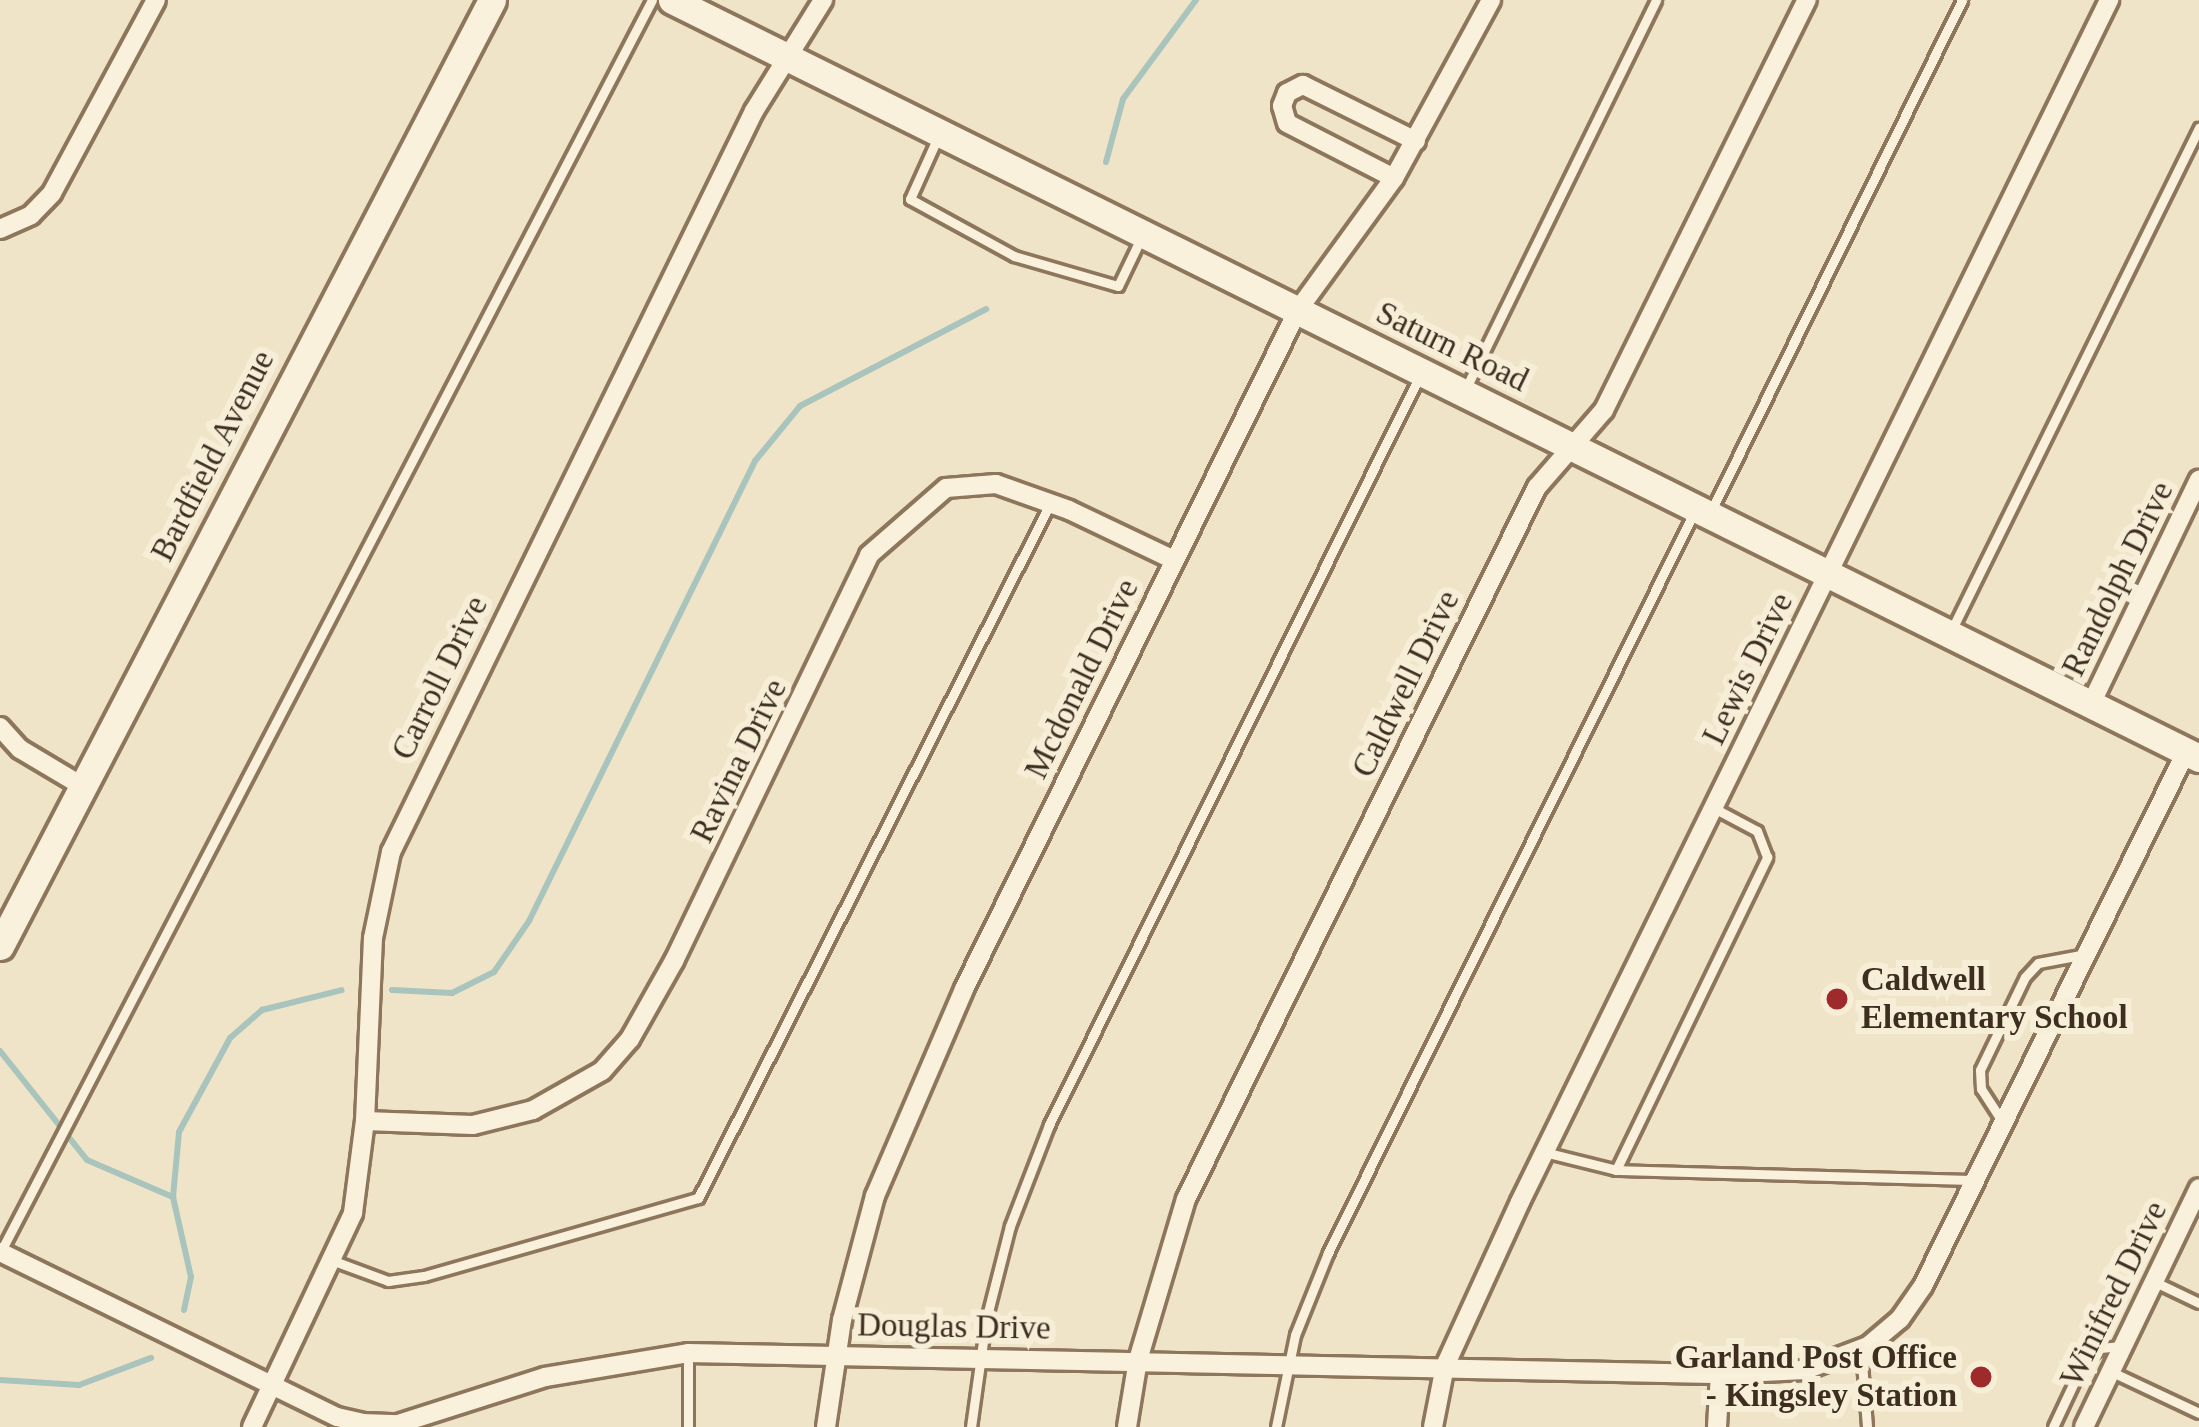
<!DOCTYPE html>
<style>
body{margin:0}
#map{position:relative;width:2199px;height:1427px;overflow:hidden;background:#f0e4c8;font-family:"Times New Roman",serif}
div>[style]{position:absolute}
.stream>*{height:6px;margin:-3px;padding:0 3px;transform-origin:3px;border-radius:3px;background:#a9c4bc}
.roads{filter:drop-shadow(3px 0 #8d765c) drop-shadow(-3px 0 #8d765c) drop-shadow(0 3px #8d765c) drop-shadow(0 -3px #8d765c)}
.lane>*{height:9px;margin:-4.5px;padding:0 4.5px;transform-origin:4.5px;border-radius:4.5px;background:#faf1dc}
.street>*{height:18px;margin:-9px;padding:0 9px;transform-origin:9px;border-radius:9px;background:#faf1dc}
.secondary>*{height:27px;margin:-13.5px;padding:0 13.5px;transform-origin:13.5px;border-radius:13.5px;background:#faf1dc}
.dots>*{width:33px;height:33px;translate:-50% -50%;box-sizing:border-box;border:6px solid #f7eed8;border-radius:50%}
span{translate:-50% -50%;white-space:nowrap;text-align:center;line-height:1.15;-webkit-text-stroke:12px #f7eed8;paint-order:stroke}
.street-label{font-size:33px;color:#3d2e20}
.poi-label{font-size:33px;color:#3d2e20;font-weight:700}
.left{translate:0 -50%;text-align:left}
.right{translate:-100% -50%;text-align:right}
</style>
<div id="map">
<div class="stream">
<i style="left:1106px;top:162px;width:65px;rotate:-74.9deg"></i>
<i style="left:1123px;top:99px;width:123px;rotate:-53.6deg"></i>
<i style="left:392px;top:990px;width:60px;rotate:2.9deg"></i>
<i style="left:452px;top:993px;width:47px;rotate:-26.6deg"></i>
<i style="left:494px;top:972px;width:62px;rotate:-55.5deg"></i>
<i style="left:529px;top:921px;width:513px;rotate:-63.83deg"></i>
<i style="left:755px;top:461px;width:71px;rotate:-50.7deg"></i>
<i style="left:800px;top:406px;width:210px;rotate:-27.5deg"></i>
<i style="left:0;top:1051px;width:139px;rotate:51.4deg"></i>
<i style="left:87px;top:1160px;width:94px;rotate:23.3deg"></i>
<i style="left:184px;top:1310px;width:34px;rotate:-78deg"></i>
<i style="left:191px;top:1277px;width:82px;rotate:-102.7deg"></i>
<i style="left:173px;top:1197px;width:65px;rotate:-84.7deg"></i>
<i style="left:179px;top:1132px;width:107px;rotate:-61.5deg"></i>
<i style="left:230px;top:1038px;width:43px;rotate:-41.2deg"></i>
<i style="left:262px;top:1010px;width:82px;rotate:-14deg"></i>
<i style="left:0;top:1380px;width:79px;rotate:3.6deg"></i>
<i style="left:79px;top:1385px;width:77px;rotate:-20.6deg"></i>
</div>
<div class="roads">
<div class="lane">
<i style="left:937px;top:139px;width:66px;rotate:114.2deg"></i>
<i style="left:910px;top:199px;width:119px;rotate:28.7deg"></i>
<i style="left:1014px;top:256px;width:108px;rotate:16.1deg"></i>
<i style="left:1118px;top:286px;width:55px;rotate:-64.4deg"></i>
<i style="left:1466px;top:388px;width:432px;rotate:-63.9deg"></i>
<i style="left:1712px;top:509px;width:567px;rotate:-63.84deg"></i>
<i style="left:1952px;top:629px;width:559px;rotate:-63.76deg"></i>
<i style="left:2002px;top:1121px;width:38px;rotate:-123deg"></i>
<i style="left:1981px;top:1089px;width:19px;rotate:-93deg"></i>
<i style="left:1980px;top:1070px;width:103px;rotate:-64.2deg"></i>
<i style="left:2025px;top:977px;width:19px;rotate:-47deg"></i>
<i style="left:2038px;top:963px;width:49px;rotate:-10.6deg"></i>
<i style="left:1544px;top:1152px;width:74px;rotate:14deg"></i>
<i style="left:1616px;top:1170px;width:348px;rotate:-64.2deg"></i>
<i style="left:1767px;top:857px;width:28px;rotate:-111deg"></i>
<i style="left:1757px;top:831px;width:49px;rotate:-151.9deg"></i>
<i style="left:1616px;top:1170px;width:359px;rotate:1.6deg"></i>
<i style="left:1px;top:1251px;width:1410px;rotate:-62.51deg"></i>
<i style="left:334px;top:1261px;width:58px;rotate:20.3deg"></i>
<i style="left:388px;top:1281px;width:36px;rotate:-8deg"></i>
<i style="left:424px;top:1276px;width:285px;rotate:-15.9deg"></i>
<i style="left:698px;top:1198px;width:778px;rotate:-63.11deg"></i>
<i style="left:2153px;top:1281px;width:51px;rotate:25.6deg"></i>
<i style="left:1861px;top:1350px;width:77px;rotate:85.5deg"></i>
<i style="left:688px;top:1353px;width:74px;rotate:90deg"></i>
<i style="left:2112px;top:1372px;width:96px;rotate:25.2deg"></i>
<i style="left:971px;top:1427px;width:108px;rotate:-82deg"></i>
<i style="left:986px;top:1320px;width:97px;rotate:-75.7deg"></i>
<i style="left:1010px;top:1226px;width:108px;rotate:-68.9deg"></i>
<i style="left:1049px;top:1125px;width:839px;rotate:-63.68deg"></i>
<i style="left:1276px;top:1427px;width:94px;rotate:-78.3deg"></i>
<i style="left:1295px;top:1335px;width:88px;rotate:-68.1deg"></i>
<i style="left:1328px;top:1253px;width:826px;rotate:-63.71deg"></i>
<i style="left:2053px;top:1427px;width:73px;rotate:-64.8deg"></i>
<i style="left:2084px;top:1361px;width:21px;rotate:-39deg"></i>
<i style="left:2100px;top:1348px;width:22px;rotate:-5deg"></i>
</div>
<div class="street">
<i style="left:1394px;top:178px;width:120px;rotate:-152.8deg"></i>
<i style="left:1287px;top:123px;width:18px;rotate:-106deg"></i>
<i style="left:1282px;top:106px;width:14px;rotate:-69deg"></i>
<i style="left:1287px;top:93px;width:18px;rotate:-27deg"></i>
<i style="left:1303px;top:85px;width:126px;rotate:26.4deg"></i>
<i style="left:0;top:229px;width:34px;rotate:-24deg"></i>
<i style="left:31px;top:215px;width:30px;rotate:-46deg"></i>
<i style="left:52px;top:193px;width:219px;rotate:-61.7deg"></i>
<i style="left:2091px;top:704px;width:249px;rotate:-64.3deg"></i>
<i style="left:0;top:727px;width:30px;rotate:48deg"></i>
<i style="left:20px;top:749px;width:72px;rotate:30.8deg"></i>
<i style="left:365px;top:1121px;width:108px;rotate:2.1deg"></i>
<i style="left:473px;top:1125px;width:62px;rotate:-14deg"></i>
<i style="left:533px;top:1110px;width:79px;rotate:-29.5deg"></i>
<i style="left:602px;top:1071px;width:43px;rotate:-48.8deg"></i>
<i style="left:630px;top:1039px;width:90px;rotate:-60.6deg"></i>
<i style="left:674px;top:961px;width:450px;rotate:-64.3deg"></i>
<i style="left:869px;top:555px;width:102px;rotate:-41deg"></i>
<i style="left:946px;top:488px;width:50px;rotate:-4.6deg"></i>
<i style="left:996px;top:484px;width:77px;rotate:19.6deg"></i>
<i style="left:1069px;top:510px;width:116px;rotate:25.5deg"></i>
<i style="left:0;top:1252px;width:375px;rotate:26.1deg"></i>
<i style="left:337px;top:1417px;width:26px;rotate:13deg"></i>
<i style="left:362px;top:1423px;width:36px;rotate:2deg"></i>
<i style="left:398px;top:1424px;width:154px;rotate:-17.7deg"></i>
<i style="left:545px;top:1377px;width:145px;rotate:-9.5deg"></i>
<i style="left:688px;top:1353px;width:1032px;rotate:1.17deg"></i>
<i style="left:1720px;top:1374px;width:85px;rotate:-2.7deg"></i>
<i style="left:1805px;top:1370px;width:67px;rotate:-20.9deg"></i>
<i style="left:1868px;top:1346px;width:42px;rotate:-40.2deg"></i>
<i style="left:1900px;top:1319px;width:40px;rotate:-55.1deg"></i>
<i style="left:1923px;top:1286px;width:595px;rotate:-63.78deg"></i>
<i style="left:252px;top:1427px;width:237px;rotate:-64.7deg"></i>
<i style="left:353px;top:1213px;width:93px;rotate:-82.6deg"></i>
<i style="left:365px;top:1121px;width:183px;rotate:-87.5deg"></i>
<i style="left:373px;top:938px;width:88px;rotate:-78.2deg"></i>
<i style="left:391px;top:852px;width:825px;rotate:-63.9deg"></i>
<i style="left:754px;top:111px;width:131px;rotate:-58.1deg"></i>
<i style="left:826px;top:1427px;width:108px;rotate:-81.5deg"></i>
<i style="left:842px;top:1320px;width:128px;rotate:-75.1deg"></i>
<i style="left:875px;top:1196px;width:225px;rotate:-66.7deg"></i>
<i style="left:964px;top:989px;width:757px;rotate:-63.81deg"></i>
<i style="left:1298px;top:310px;width:163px;rotate:-54deg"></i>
<i style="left:1394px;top:178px;width:203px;rotate:-61.4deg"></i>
<i style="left:1127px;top:1427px;width:68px;rotate:-80.7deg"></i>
<i style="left:1138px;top:1360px;width:168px;rotate:-73.4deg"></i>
<i style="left:1186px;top:1199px;width:794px;rotate:-63.76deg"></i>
<i style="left:1537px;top:487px;width:102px;rotate:-49deg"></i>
<i style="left:1604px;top:410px;width:458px;rotate:-63.7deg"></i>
<i style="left:1433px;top:1427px;width:62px;rotate:-78.9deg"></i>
<i style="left:1445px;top:1366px;width:180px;rotate:-65.4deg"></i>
<i style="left:1520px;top:1202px;width:1339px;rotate:-63.89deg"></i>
<i style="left:1717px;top:1427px;width:53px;rotate:-86.8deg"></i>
<i style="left:2084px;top:1427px;width:265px;rotate:-64.3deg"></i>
</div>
<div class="secondary">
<i style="left:672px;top:0;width:1705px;rotate:26.4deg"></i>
<i style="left:0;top:946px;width:1066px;rotate:-62.52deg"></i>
</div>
</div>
<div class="dots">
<i style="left:1837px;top:999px;background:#9e2a2b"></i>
<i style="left:1981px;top:1377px;background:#9e2a2b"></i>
</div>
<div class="street-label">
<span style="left:1452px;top:347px;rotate:26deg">Saturn Road</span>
<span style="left:213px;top:456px;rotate:-63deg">Bardfield Avenue</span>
<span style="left:2118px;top:579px;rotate:-64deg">Randolph Drive</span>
<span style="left:1748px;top:669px;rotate:-64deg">Lewis Drive</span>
<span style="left:440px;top:678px;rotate:-64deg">Carroll Drive</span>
<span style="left:1082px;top:679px;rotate:-64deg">Mcdonald Drive</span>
<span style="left:1406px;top:684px;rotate:-64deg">Caldwell Drive</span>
<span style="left:739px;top:761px;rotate:-64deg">Ravina Drive</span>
<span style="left:2114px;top:1294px;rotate:-64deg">Winifred Drive</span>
<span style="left:954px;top:1327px;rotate:1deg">Douglas Drive</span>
</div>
<div class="poi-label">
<span class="left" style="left:1861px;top:999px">Caldwell<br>Elementary School</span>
<span class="right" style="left:1957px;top:1377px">Garland Post Office<br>- Kingsley Station</span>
</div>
</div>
